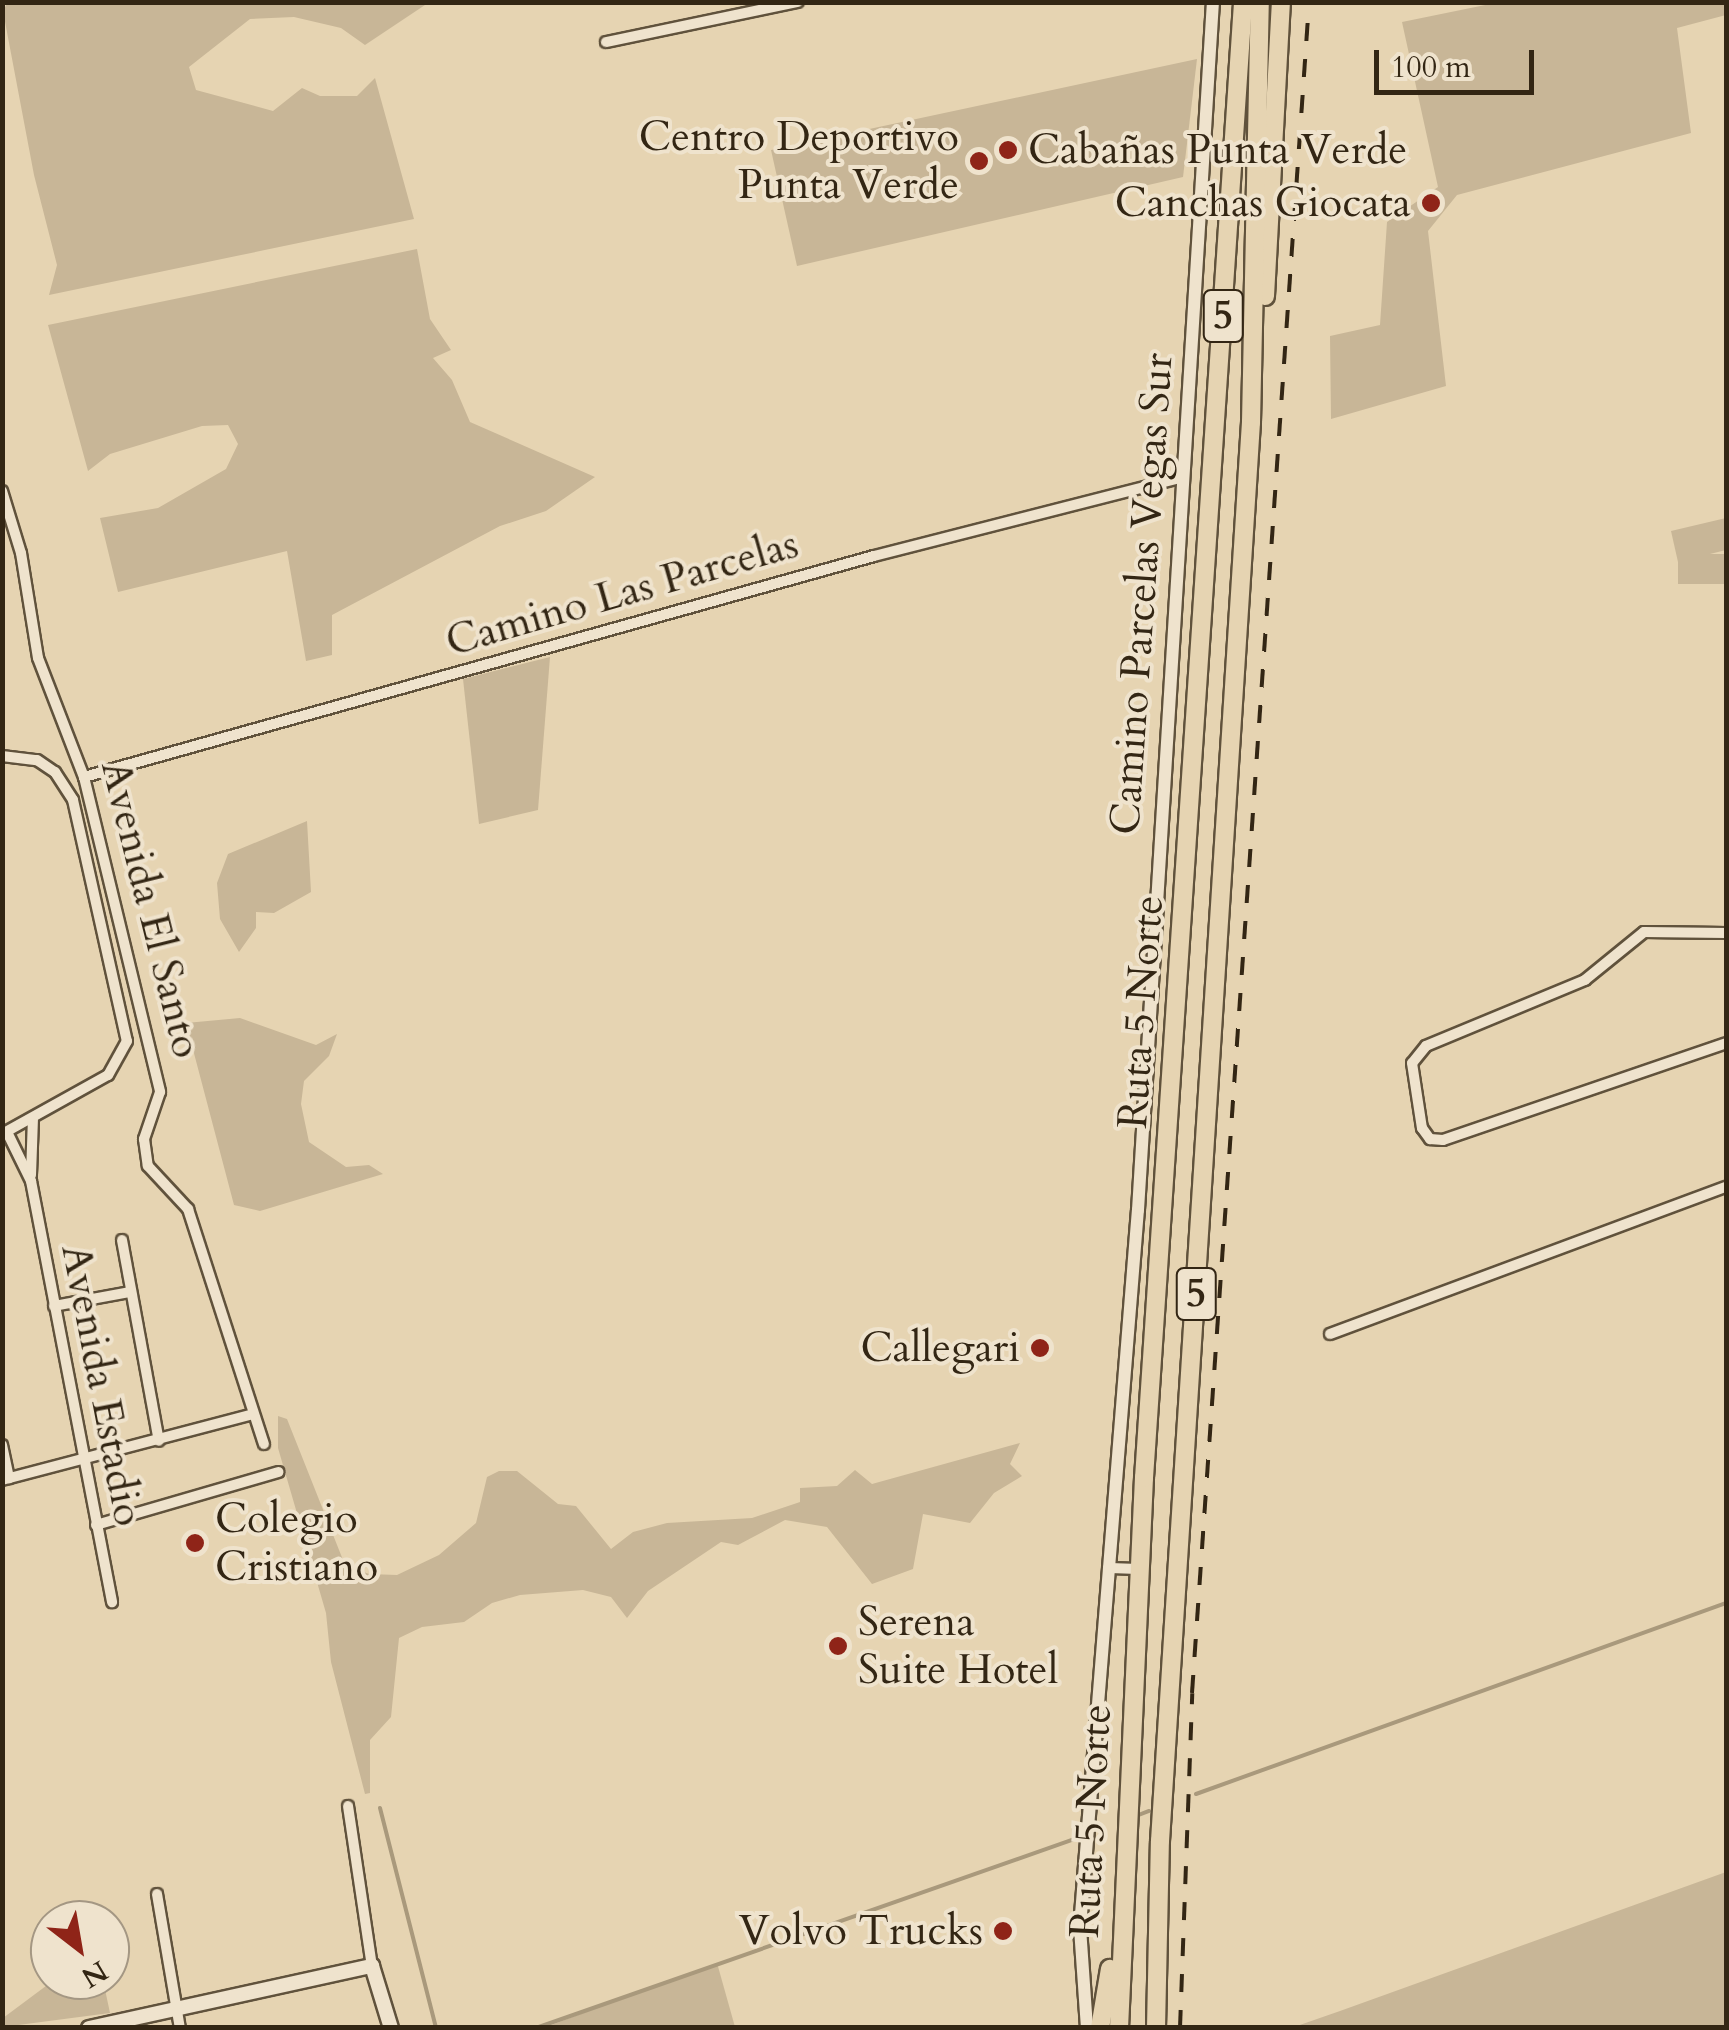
<!DOCTYPE html>
<meta charset="utf-8">
<style>
body{margin:0}
#map{position:relative;width:1729px;height:2030px;overflow:hidden;background:#e6d4b2;font-family:Cardo,serif}
div>[style]{position:absolute}
.green>*{inset:0;background:#c8b697;transform-origin:0 0}
.stream>*{height:4px;margin:-2px;padding:0 2px;transform-origin:2px;border-radius:2px;background:#a9997c}
.roads{filter:drop-shadow(2px 0 #60523c) drop-shadow(-2px 0 #60523c) drop-shadow(0 2px #60523c) drop-shadow(0 -2px #60523c)}
.minor>*{height:10px;margin:-5px;padding:0 5px;transform-origin:5px;border-radius:5px;background:#efe3cd}
.tertiary>*{height:12px;margin:-6px;padding:0 6px;transform-origin:6px;border-radius:6px;background:#efe3cd}
.secondary>*{height:14px;margin:-7px;padding:0 7px;transform-origin:7px;border-radius:7px;background:#efe3cd}
.trunk>*{height:18px;margin:-9px;padding:0 9px;transform-origin:9px;border-radius:9px;background:#e6d4b2}
.rail>*{height:4px;margin-top:-2px;transform-origin:0;background:repeating-linear-gradient(90deg,#332614 0 18px,transparent 0 36px)}
.dots>*{width:28px;height:28px;translate:-50% -50%;box-sizing:border-box;border:5px solid #efe3cd;border-radius:50%}
span{translate:-50% -50%;white-space:nowrap;text-align:center;line-height:1.15;-webkit-text-stroke:8px #efe3cd;paint-order:stroke}
.shield-label span{padding:2px 8px;background:#efe3cd;border:2px solid;border-radius:8px;-webkit-text-stroke-width:0}
.shield-label{font-size:40px;color:#332614;font-weight:700}
.poi-label{font-size:42px;color:#332614}
.right{translate:-100% -50%;text-align:right}
.left{translate:0 -50%;text-align:left}
.street-label{font-size:42px;color:#332614}
.frame{position:absolute;inset:0;border:5px solid #332614;pointer-events:none}
.north{position:absolute;left:30px;top:1900px;width:100px;height:100px;box-sizing:border-box;background:#efe3cd;border:2px solid #a49783;border-radius:50%;rotate:149deg;font-size:28px;font-weight:700;line-height:40px;text-align:center;color:#332614}
.north::after{content:'';display:block;margin:auto;width:35px;height:45px;background:#8f2418;clip-path:polygon(50% 0,100% 100%,50% 72%,0 100%)}
.scale{position:absolute;left:1374px;top:50px;width:160px;height:45px;box-sizing:border-box;border:5px solid #332614;border-top:0;padding-left:12px;font-size:30px;line-height:35px;white-space:nowrap;color:#332614;-webkit-text-stroke:8px #efe3cd;paint-order:stroke}
</style>
<div id="map">
<div class="green">
<i style="clip-path:polygon(8px 2px,428px 3px,365px 45px,341px 28px,294px 17px,250px 19px,189px 67px,196px 90px,273px 111px,302px 88px,320px 96px,357px 96px,375px 78px,414px 219px,49px 295px,57px 265px,34px 175px,3px 11px)"></i>
<i style="clip-path:polygon(1495px 3px,1726px 3px,1726px 15px,1677px 28px,1691px 133px,1457px 195px,1428px 231px,1446px 386px,1331px 419px,1330px 336px,1380px 325px,1387px 222px,1438px 187px,1402px 22px)"></i>
<i style="clip-path:polygon(1197px 59px,1183px 177px,797px 266px,771px 150px)"></i>
<i style="clip-path:polygon(417px 249px,430px 319px,451px 350px,433px 358px,452px 380px,470px 422px,595px 477px,546px 511px,500px 526px,332px 615px,332px 655px,306px 661px,287px 551px,118px 592px,100px 518px,158px 508px,226px 469px,238px 444px,228px 425px,202px 426px,110px 454px,88px 471px,48px 325px)"></i>
<i style="clip-path:polygon(1726px 518px,1726px 550px,1678px 562px,1671px 531px)"></i>
<i style="left:1726px;top:554px;width:30px;height:48px;rotate:90deg"></i>
<i style="clip-path:polygon(550px 657px,538px 810px,479px 824px,463px 679px)"></i>
<i style="clip-path:polygon(307px 821px,311px 892px,274px 913px,256px 912px,256px 928px,239px 952px,220px 919px,217px 883px,228px 854px)"></i>
<i style="clip-path:polygon(240px 1018px,316px 1045px,337px 1034px,329px 1056px,304px 1081px,301px 1104px,309px 1142px,346px 1167px,369px 1165px,383px 1174px,260px 1211px,234px 1205px,186px 1023px)"></i>
<i style="clip-path:polygon(278px 1416px,287px 1419px,345px 1565px,369px 1574px,397px 1575px,439px 1555px,476px 1523px,487px 1477px,499px 1471px,517px 1471px,558px 1504px,576px 1506px,611px 1549px,633px 1532px,667px 1523px,752px 1518px,800px 1502px,800px 1488px,837px 1486px,855px 1470px,872px 1484px,1020px 1443px,1010px 1464px,1022px 1476px,994px 1493px,970px 1523px,923px 1514px,913px 1569px,872px 1584px,827px 1527px,785px 1520px,738px 1545px,721px 1542px,648px 1591px,627px 1618px,611px 1597px,583px 1590px,520px 1595px,492px 1603px,464px 1622px,422px 1627px,399px 1638px,391px 1717px,370px 1740px,370px 1793px,365px 1794px,331px 1662px,326px 1613px,278px 1448px)"></i>
<i style="clip-path:polygon(1726px 1872px,1726px 2027px,1294px 2027px,1340px 2011px)"></i>
<i style="clip-path:polygon(717px 1963px,735px 2027px,546px 2027px)"></i>
<i style="clip-path:polygon(54px 1980px,103px 1980px,110px 2013px,3px 2027px,3px 2018px)"></i>
</div>
<div class="stream">
<i style="left:1196px;top:1794px;width:563px;rotate:-19.82deg"></i>
<i style="left:380px;top:1808px;width:227px;rotate:75.7deg"></i>
<i style="left:1136px;top:1816px;width:14px;rotate:-21deg"></i>
<i style="left:536px;top:2028px;width:568px;rotate:-19.33deg"></i>
</div>
<div class="roads">
<div class="minor">
<i style="left:606px;top:42px;width:196px;rotate:-11.8deg"></i>
<i style="left:2px;top:491px;width:65px;rotate:73deg"></i>
<i style="left:21px;top:553px;width:106px;rotate:80.8deg"></i>
<i style="left:38px;top:658px;width:128px;rotate:68.9deg"></i>
<i style="left:84px;top:777px;width:324px;rotate:76.4deg"></i>
<i style="left:160px;top:1092px;width:50px;rotate:108.8deg"></i>
<i style="left:144px;top:1139px;width:27px;rotate:82deg"></i>
<i style="left:148px;top:1166px;width:59px;rotate:47.1deg"></i>
<i style="left:188px;top:1209px;width:247px;rotate:72.1deg"></i>
<i style="left:2px;top:756px;width:35px;rotate:7deg"></i>
<i style="left:37px;top:760px;width:22px;rotate:34deg"></i>
<i style="left:55px;top:772px;width:33px;rotate:57deg"></i>
<i style="left:73px;top:800px;width:247px;rotate:77.4deg"></i>
<i style="left:127px;top:1041px;width:39px;rotate:119deg"></i>
<i style="left:108px;top:1075px;width:121px;rotate:150.9deg"></i>
<i style="left:84px;top:777px;width:820px;rotate:-15.63deg"></i>
<i style="left:874px;top:556px;width:317px;rotate:-14.3deg"></i>
<i style="left:1726px;top:933px;width:82px;rotate:-179.3deg"></i>
<i style="left:1644px;top:932px;width:76px;rotate:140.9deg"></i>
<i style="left:1585px;top:980px;width:172px;rotate:157.5deg"></i>
<i style="left:1426px;top:1046px;width:22px;rotate:129deg"></i>
<i style="left:1412px;top:1063px;width:66px;rotate:81.3deg"></i>
<i style="left:1422px;top:1128px;width:14px;rotate:54deg"></i>
<i style="left:1430px;top:1139px;width:13px;rotate:4deg"></i>
<i style="left:1443px;top:1140px;width:299px;rotate:-18.9deg"></i>
<i style="left:7px;top:1132px;width:55px;rotate:63.9deg"></i>
<i style="left:31px;top:1181px;width:429px;rotate:79.1deg"></i>
<i style="left:31px;top:1175px;width:57px;rotate:-88deg"></i>
<i style="left:122px;top:1240px;width:204px;rotate:79.6deg"></i>
<i style="left:54px;top:1306px;width:77px;rotate:-10.4deg"></i>
<i style="left:1330px;top:1334px;width:422px;rotate:-20.4deg"></i>
<i style="left:2px;top:1445px;width:34px;rotate:78deg"></i>
<i style="left:2px;top:1480px;width:256px;rotate:-14.7deg"></i>
<i style="left:96px;top:1525px;width:190px;rotate:-16.2deg"></i>
<i style="left:1108px;top:1568px;width:32px;rotate:2deg"></i>
<i style="left:348px;top:1806px;width:162px;rotate:81.5deg"></i>
<i style="left:157px;top:1894px;width:136px;rotate:80.3deg"></i>
</div>
<div class="tertiary">
<i style="left:1087px;top:2028px;width:101px;rotate:-94deg"></i>
<i style="left:1080px;top:1927px;width:719px;rotate:-85.38deg"></i>
<i style="left:1138px;top:1210px;width:1210px;rotate:-86.45deg"></i>
</div>
<div class="secondary">
<i style="left:89px;top:2028px;width:290px;rotate:-12.4deg"></i>
<i style="left:372px;top:1966px;width:65px;rotate:73deg"></i>
</div>
<div class="trunk">
<i style="left:1265px;top:296px;width:294px;rotate:-86.9deg"></i>
<i style="left:1100px;top:2028px;width:60px;rotate:-80.4deg"></i>
<i style="left:1119px;top:2028px;width:551px;rotate:-87.4deg"></i>
<i style="left:1144px;top:1478px;width:1479px;rotate:-86.16deg"></i>
<i style="left:1156px;top:2028px;width:187px;rotate:-88.8deg"></i>
<i style="left:1160px;top:1841px;width:1422px;rotate:-86.33deg"></i>
<i style="left:1251px;top:422px;width:420px;rotate:-88.8deg"></i>
</div>
</div>
<div class="rail">
<i style="left:1180px;top:2028px;width:335px;rotate:-87.9deg"></i>
<i style="left:1192px;top:1693px;width:1695px;rotate:-86.04deg"></i>
</div>
<div class="dots">
<i style="left:1008px;top:150px;background:#8f2418"></i>
<i style="left:979px;top:161px;background:#8f2418"></i>
<i style="left:1431px;top:203px;background:#8f2418"></i>
<i style="left:1040px;top:1348px;background:#8f2418"></i>
<i style="left:195px;top:1543px;background:#8f2418"></i>
<i style="left:838px;top:1646px;background:#8f2418"></i>
<i style="left:1003px;top:1931px;background:#8f2418"></i>
</div>
<div class="shield-label">
<span style="left:1223px;top:316px">5</span>
<span style="left:1196px;top:1294px">5</span>
</div>
<div class="poi-label">
<span class="right" style="left:959px;top:161px">Centro Deportivo<br>Punta Verde</span>
<span class="left" style="left:1028px;top:150px">Cabañas Punta Verde</span>
<span class="right" style="left:1411px;top:203px">Canchas Giocata</span>
<span class="right" style="left:1020px;top:1348px">Callegari</span>
<span class="left" style="left:215px;top:1543px">Colegio<br>Cristiano</span>
<span class="left" style="left:858px;top:1646px">Serena<br>Suite Hotel</span>
<span class="right" style="left:983px;top:1931px">Volvo Trucks</span>
</div>
<div class="street-label">
<span style="left:622px;top:593px;rotate:-16deg">Camino Las Parcelas</span>
<span style="left:1142px;top:594px;rotate:-86deg">Camino Parcelas Vegas Sur</span>
<span style="left:151px;top:909px;rotate:76deg">Avenida El Santo</span>
<span style="left:1141px;top:1012px;rotate:-86deg">Ruta 5 Norte</span>
<span style="left:102px;top:1385px;rotate:79deg">Avenida Estadio</span>
<span style="left:1091px;top:1821px;rotate:-87deg">Ruta 5 Norte</span>
</div>
<div class="frame"></div>
<div class="north">N</div>
<div class="scale">100 m</div>
</div>
